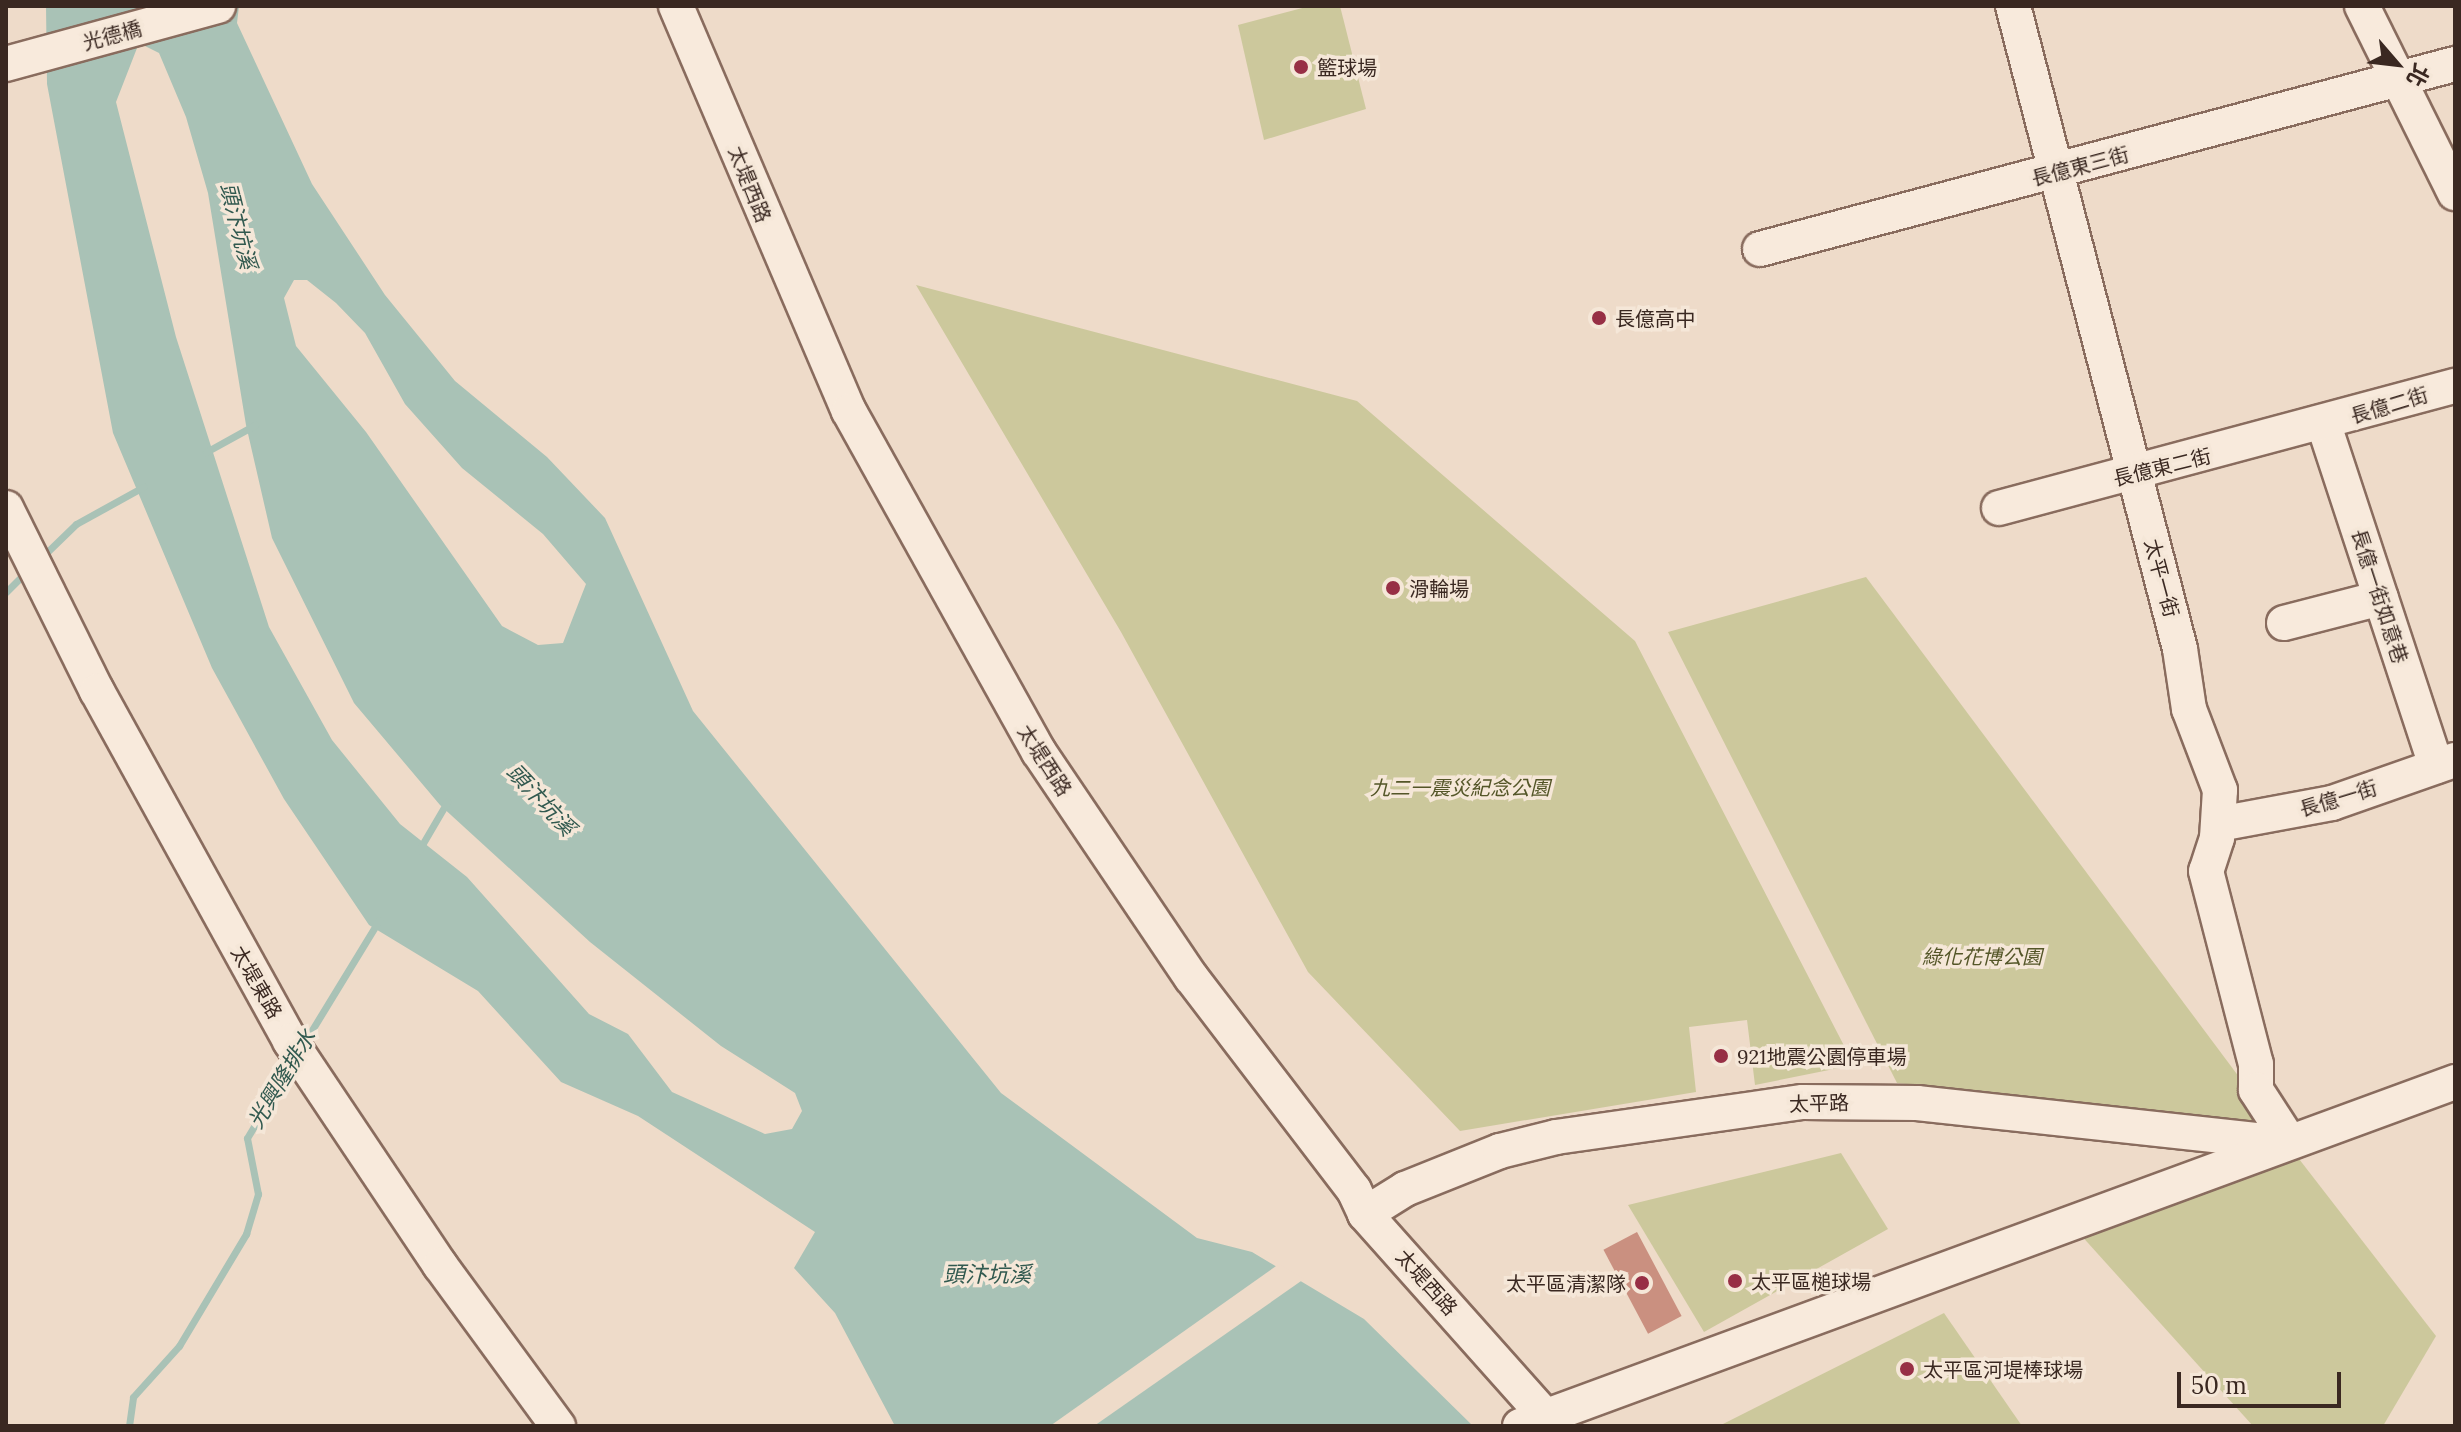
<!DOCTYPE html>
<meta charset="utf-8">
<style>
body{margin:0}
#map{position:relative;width:2461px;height:1432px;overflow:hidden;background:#eedbc9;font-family:Lora,"Noto Sans TC",serif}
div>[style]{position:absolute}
.green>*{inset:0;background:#ccc89c}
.water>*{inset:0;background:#a9c2b6}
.pier>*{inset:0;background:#eedbc9}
.stream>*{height:7px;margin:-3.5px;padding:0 3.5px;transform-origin:3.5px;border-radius:3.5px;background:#a9c2b6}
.building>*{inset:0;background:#ca9080;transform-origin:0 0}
.roads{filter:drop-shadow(2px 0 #896c5e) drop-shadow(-2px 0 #896c5e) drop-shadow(0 2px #896c5e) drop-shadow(0 -2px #896c5e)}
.minor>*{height:34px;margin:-17px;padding:0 17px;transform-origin:17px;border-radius:17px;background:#f8eadc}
.dots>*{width:22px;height:22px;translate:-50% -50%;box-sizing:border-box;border:4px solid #f5e7d8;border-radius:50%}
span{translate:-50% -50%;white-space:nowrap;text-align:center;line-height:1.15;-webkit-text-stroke:7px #f5e7d8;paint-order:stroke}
.street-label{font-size:20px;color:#3a2821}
.poi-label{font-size:20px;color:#3a2821}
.left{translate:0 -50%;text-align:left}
.right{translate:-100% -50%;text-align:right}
.park-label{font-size:20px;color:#545628;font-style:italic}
.water-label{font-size:22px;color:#31594f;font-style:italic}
.frame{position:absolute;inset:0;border:8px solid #3a2821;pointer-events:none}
.north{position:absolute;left:2357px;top:24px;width:80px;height:80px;-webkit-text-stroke:6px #f5e7d8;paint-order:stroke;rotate:118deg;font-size:22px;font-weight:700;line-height:32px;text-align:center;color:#3a2821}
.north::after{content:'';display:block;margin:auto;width:28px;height:36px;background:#3a2821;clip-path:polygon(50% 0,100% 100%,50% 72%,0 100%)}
.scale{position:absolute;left:2177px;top:1372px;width:164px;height:36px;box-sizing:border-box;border:4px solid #3a2821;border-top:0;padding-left:10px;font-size:24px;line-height:28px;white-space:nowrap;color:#3a2821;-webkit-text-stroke:6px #f5e7d8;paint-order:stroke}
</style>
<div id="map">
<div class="green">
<i style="clip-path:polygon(1310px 6px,1340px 6px,1366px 109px,1264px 140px,1238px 25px)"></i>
<i style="clip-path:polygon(916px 285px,1357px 401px,1635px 641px,1854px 1065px,1755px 1085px,1747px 1020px,1689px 1027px,1696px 1092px,1460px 1131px,1308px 972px,1121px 632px)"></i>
<i style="clip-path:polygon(1866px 577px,2251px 1093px,2262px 1123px,1897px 1083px,1668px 632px)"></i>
<i style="clip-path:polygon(2289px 1146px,2436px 1336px,2383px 1426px,2253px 1426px,2079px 1233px)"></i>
<i style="clip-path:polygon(1841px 1153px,1888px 1229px,1704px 1332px,1628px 1205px)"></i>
<i style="clip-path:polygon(1944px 1313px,2022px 1426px,1721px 1426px,1721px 1425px)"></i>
</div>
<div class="water">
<i style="clip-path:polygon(evenodd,46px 6px,239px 6px,237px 23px,312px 184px,385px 295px,455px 381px,547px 457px,605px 518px,693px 711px,1001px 1093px,1197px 1238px,1252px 1252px,1364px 1319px,1473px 1426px,895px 1426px,835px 1313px,794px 1268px,815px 1232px,638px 1116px,561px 1082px,478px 991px,369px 925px,284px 799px,212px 668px,113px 433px,47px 84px,46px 6px,139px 43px,159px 53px,186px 117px,208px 193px,246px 425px,272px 538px,354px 703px,440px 805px,590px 942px,721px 1046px,795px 1093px,802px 1111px,792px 1129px,765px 1134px,672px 1092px,628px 1034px,589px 1014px,467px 877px,400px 824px,332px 740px,269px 627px,176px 337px,116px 102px,139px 43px,46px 6px,294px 280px,307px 280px,336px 303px,365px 333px,405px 404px,462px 468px,543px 534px,586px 584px,563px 643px,538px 645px,502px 626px,366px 432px,296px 346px,284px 298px,294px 280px)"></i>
</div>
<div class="pier">
<i style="clip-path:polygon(1279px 1264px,1304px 1279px,1094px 1426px,1050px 1426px)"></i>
</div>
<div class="stream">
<i style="left:206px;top:452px;width:56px;rotate:-28.9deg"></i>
<i style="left:42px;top:557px;width:47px;rotate:-44.1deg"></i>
<i style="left:76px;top:524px;width:77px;rotate:-28.9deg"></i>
<i style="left:6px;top:592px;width:30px;rotate:-45deg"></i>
<i style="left:419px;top:850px;width:56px;rotate:-59.7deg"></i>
<i style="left:304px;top:1043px;width:144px;rotate:-58.6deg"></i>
<i style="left:129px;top:1426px;width:29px;rotate:-82deg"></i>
<i style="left:133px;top:1397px;width:69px;rotate:-48deg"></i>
<i style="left:179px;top:1346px;width:131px;rotate:-59.1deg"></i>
<i style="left:246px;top:1234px;width:42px;rotate:-73.3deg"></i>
<i style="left:258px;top:1194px;width:57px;rotate:-101.1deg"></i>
<i style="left:247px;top:1138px;width:87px;rotate:-59deg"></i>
</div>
<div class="building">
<i style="left:1637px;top:1232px;width:95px;height:38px;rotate:62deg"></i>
</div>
<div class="roads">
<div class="minor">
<i style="left:676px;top:6px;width:440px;rotate:66.9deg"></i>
<i style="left:849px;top:411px;width:390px;rotate:60.9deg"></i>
<i style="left:1039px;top:752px;width:272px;rotate:56deg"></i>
<i style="left:1191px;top:977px;width:268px;rotate:52.6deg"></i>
<i style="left:1354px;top:1190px;width:26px;rotate:65deg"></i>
<i style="left:1365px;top:1214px;width:284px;rotate:48.3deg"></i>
<i style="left:2013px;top:6px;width:664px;rotate:75.44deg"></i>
<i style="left:2180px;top:649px;width:61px;rotate:81.5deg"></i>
<i style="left:2189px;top:709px;width:87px;rotate:69.1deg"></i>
<i style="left:2220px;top:790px;width:48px;rotate:93.6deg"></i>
<i style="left:2217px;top:838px;width:35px;rotate:108deg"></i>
<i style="left:2206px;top:871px;width:199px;rotate:75.5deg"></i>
<i style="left:2256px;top:1064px;width:26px;rotate:90deg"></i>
<i style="left:2256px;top:1090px;width:61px;rotate:57.1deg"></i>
<i style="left:2362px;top:6px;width:209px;rotate:63.6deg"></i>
<i style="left:6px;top:64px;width:220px;rotate:-15.3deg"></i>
<i style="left:1760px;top:249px;width:719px;rotate:-14.91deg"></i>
<i style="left:2324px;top:425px;width:359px;rotate:71.8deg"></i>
<i style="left:6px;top:508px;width:204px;rotate:63.6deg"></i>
<i style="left:97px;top:691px;width:400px;rotate:61.1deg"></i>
<i style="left:290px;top:1041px;width:270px;rotate:56.2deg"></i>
<i style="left:440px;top:1265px;width:200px;rotate:53.8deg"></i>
<i style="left:1999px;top:508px;width:472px;rotate:-15deg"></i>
<i style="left:2284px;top:623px;width:100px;rotate:-14.5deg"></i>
<i style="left:2219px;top:824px;width:115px;rotate:-10.5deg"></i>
<i style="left:2332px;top:803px;width:130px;rotate:-19.3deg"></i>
<i style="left:1365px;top:1214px;width:47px;rotate:-32deg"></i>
<i style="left:1405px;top:1189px;width:102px;rotate:-21.8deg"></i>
<i style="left:1500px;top:1151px;width:58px;rotate:-14deg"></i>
<i style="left:1556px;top:1137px;width:249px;rotate:-8.1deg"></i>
<i style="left:1803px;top:1102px;width:114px;rotate:0.5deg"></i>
<i style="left:1917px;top:1103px;width:353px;rotate:6.2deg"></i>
<i style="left:1520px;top:1426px;width:996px;rotate:-20.2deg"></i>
</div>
</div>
<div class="dots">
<i style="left:1301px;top:67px;background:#972f45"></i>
<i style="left:1599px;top:318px;background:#972f45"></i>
<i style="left:1393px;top:588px;background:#972f45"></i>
<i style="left:1721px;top:1056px;background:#972f45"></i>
<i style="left:1735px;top:1281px;background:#972f45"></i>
<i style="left:1642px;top:1283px;background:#972f45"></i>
<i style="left:1907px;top:1369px;background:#972f45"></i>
</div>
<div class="street-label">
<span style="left:112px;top:35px;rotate:-15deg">光德橋</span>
<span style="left:2080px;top:166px;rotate:-15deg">長億東三街</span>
<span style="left:750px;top:184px;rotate:68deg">太堤西路</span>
<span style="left:2389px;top:405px;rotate:-17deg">長億二街</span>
<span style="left:2162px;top:467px;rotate:-14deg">長億東二街</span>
<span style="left:2162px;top:578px;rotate:75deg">太平一街</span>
<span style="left:2380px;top:596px;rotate:72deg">長億一街如意巷</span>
<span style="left:1045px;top:760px;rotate:57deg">太堤西路</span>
<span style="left:2338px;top:798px;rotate:-17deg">長億一街</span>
<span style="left:257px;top:982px;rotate:60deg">太堤東路</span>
<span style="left:1819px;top:1103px;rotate:-2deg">太平路</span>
<span style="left:1427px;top:1282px;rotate:48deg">太堤西路</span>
</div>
<div class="poi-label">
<span class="left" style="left:1317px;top:67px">籃球場</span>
<span class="left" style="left:1615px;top:318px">長億高中</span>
<span class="left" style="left:1409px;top:588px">滑輪場</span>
<span class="left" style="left:1737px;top:1056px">921地震公園停車場</span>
<span class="left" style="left:1751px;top:1281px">太平區槌球場</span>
<span class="right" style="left:1626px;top:1283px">太平區清潔隊</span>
<span class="left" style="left:1923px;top:1369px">太平區河堤棒球場</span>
</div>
<div class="park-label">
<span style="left:1460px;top:787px">九二一震災紀念公園</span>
<span style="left:1982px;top:956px">綠化花博公園</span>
</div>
<div class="water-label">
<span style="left:238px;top:226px;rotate:76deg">頭汴坑溪</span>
<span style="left:541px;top:800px;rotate:47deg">頭汴坑溪</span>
<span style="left:282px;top:1079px;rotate:-59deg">光興隆排水</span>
<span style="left:987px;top:1275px">頭汴坑溪</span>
</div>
<div class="frame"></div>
<div class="north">北</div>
<div class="scale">50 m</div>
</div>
